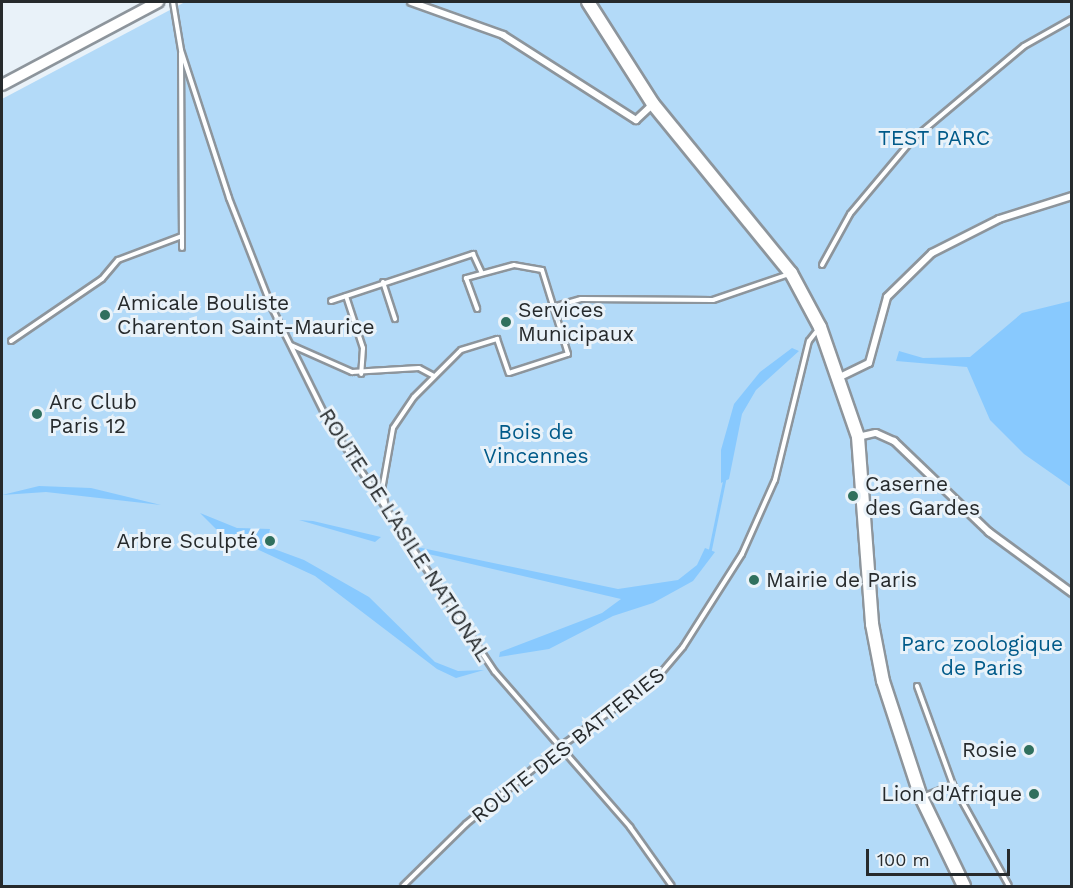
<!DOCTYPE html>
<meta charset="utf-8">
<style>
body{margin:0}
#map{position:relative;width:1073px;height:888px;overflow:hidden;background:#e9f2f9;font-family:"Work Sans",sans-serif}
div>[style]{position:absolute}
.green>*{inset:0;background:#b3daf8}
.water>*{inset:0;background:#88c9fe}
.stream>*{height:3px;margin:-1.5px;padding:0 1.5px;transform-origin:1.5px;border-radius:1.5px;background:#88c9fe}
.roads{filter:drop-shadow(2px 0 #8d959c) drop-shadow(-2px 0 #8d959c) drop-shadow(0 2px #8d959c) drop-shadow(0 -2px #8d959c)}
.service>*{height:4px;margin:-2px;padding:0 2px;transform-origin:2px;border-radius:2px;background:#fff}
.pedestrian>*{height:6px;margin:-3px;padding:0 3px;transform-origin:3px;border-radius:3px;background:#fff}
.tertiary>*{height:10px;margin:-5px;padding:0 5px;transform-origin:5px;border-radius:5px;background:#fff}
.secondary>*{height:12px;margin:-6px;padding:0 6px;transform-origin:6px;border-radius:6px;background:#fff}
.dots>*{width:16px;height:16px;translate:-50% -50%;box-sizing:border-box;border:3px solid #e9f2f9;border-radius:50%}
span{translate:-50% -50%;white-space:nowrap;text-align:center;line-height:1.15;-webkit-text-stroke:6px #e9f2f9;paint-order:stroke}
.park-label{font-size:21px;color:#005a89}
.poi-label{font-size:21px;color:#262a2c}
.left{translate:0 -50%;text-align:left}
.right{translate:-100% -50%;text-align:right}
.street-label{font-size:21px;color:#262a2c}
.frame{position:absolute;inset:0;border:3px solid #262a2c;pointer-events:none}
.scale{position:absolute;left:866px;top:849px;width:144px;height:27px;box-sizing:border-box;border:3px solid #262a2c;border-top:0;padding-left:8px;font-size:18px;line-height:21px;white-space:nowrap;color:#262a2c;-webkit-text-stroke:4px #e9f2f9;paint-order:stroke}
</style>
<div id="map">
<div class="green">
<i style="clip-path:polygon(185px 2px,1071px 2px,1071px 886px,2px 886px,2px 99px)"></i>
</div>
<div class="water">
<i style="clip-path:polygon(1071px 301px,1071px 487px,1024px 454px,990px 420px,967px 367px,896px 361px,899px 351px,923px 358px,970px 357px,1022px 313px)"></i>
<i style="clip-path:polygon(792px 348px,799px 351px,756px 390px,742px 414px,729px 479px,721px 483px,721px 450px,734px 404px,760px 372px)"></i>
<i style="clip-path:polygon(39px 486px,91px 488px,161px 505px,46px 492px,2px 495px)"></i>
<i style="clip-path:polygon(200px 513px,237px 528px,270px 529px,266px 546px,304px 560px,369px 597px,435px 662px,458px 671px,484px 670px,456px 678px,437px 669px,315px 576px,218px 531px)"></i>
<i style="clip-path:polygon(299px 520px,313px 521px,381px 537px,375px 542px)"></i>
<i style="clip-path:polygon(417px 547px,618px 589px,678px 580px,697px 565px,705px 548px,715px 552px,693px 581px,653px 603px,613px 616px,549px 649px,499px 657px,500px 652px,602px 613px,621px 599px,420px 552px)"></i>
</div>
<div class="stream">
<i style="left:709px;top:554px;width:75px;rotate:-78.4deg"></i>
</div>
<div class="roads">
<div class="service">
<i style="left:173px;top:2px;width:49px;rotate:80.5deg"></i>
<i style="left:181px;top:50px;width:156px;rotate:72deg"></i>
<i style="left:229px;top:198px;width:118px;rotate:68.6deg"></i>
<i style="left:272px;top:308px;width:126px;rotate:63.6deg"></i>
<i style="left:328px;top:421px;width:301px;rotate:56.4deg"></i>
<i style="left:495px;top:672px;width:206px;rotate:48.9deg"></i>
<i style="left:630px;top:827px;width:72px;rotate:54.6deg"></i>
<i style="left:181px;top:53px;width:195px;rotate:89.7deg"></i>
<i style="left:822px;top:265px;width:58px;rotate:-61.2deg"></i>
<i style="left:850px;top:214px;width:97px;rotate:-50deg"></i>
<i style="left:912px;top:140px;width:146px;rotate:-40deg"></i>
<i style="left:1024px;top:46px;width:55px;rotate:-29.4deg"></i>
<i style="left:383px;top:282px;width:39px;rotate:72deg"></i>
<i style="left:346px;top:296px;width:55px;rotate:71.9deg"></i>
<i style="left:363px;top:348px;width:26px;rotate:94deg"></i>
<i style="left:331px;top:301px;width:150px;rotate:-18.3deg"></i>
<i style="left:473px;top:254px;width:21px;rotate:65deg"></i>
<i style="left:553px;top:307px;width:29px;rotate:-16deg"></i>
<i style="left:581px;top:299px;width:132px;rotate:0.4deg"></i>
<i style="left:713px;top:300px;width:80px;rotate:-18.9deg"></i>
<i style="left:11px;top:341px;width:110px;rotate:-34.3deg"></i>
<i style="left:102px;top:279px;width:25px;rotate:-50deg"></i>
<i style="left:118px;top:260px;width:68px;rotate:-20.6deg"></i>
<i style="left:291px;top:345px;width:67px;rotate:23.9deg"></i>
<i style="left:352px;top:372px;width:67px;rotate:-3.4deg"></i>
<i style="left:419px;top:368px;width:17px;rotate:28deg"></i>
<i style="left:387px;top:511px;width:22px;rotate:-103deg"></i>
<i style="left:382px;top:490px;width:63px;rotate:-79.9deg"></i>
<i style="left:393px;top:428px;width:37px;rotate:-56deg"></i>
<i style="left:414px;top:397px;width:66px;rotate:-45deg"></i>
<i style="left:461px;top:350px;width:38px;rotate:-17deg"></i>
<i style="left:497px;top:339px;width:36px;rotate:71deg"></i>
<i style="left:509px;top:373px;width:62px;rotate:-17.9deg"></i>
<i style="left:568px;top:354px;width:88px;rotate:-107.2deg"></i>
<i style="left:542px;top:270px;width:28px;rotate:-170deg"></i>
<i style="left:514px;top:265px;width:50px;rotate:164.8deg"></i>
<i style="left:466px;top:278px;width:33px;rotate:70deg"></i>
<i style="left:917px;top:686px;width:105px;rotate:70deg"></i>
<i style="left:953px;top:785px;width:115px;rotate:61deg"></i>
<i style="left:922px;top:797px;width:33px;rotate:-21deg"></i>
<i style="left:403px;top:886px;width:88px;rotate:-44.5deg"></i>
<i style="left:466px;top:824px;width:123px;rotate:-39.4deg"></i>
<i style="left:561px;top:746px;width:115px;rotate:-35.1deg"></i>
<i style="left:655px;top:680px;width:43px;rotate:-49.7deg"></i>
<i style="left:683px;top:647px;width:110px;rotate:-57.6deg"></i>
<i style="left:742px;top:554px;width:81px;rotate:-66deg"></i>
<i style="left:775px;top:480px;width:143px;rotate:-76.3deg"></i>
<i style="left:809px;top:341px;width:16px;rotate:-52deg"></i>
</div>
<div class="pedestrian">
<i style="left:411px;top:2px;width:98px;rotate:19.7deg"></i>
<i style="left:503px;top:35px;width:158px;rotate:32.6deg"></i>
<i style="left:636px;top:120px;width:23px;rotate:-43deg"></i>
<i style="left:840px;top:377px;width:32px;rotate:-26deg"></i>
<i style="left:869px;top:363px;width:68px;rotate:-74.7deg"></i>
<i style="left:887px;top:297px;width:63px;rotate:-44.4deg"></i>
<i style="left:932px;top:253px;width:75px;rotate:-26.9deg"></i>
<i style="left:999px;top:219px;width:77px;rotate:-17.5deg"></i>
<i style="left:858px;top:437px;width:18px;rotate:-13deg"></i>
<i style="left:876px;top:433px;width:20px;rotate:24deg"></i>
<i style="left:894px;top:441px;width:132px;rotate:43.8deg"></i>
<i style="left:989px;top:532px;width:103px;rotate:36.3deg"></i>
</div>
<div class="tertiary">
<i style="left:2px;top:85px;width:177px;rotate:-28deg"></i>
</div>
<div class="secondary">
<i style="left:588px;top:2px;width:121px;rotate:57.5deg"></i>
<i style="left:653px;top:104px;width:218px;rotate:50.8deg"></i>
<i style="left:791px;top:273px;width:61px;rotate:61.8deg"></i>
<i style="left:820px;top:327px;width:116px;rotate:70.9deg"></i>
<i style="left:858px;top:437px;width:188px;rotate:85.7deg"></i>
<i style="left:872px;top:624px;width:58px;rotate:79.1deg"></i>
<i style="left:883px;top:681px;width:122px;rotate:71.9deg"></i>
<i style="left:921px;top:797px;width:99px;rotate:64.2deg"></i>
</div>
</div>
<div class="dots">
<i style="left:105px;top:315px;background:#30705e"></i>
<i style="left:506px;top:322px;background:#30705e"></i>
<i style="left:37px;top:414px;background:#30705e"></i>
<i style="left:853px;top:496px;background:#30705e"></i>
<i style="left:270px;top:541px;background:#30705e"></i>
<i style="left:754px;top:580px;background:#30705e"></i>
<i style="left:1029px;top:750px;background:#30705e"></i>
<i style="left:1034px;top:794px;background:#30705e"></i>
</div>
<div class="park-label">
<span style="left:934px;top:138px">TEST PARC</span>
<span style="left:536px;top:444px">Bois de<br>Vincennes</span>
<span style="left:982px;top:656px">Parc zoologique<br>de Paris</span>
</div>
<div class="poi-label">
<span class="left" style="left:117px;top:315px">Amicale Bouliste<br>Charenton Saint-Maurice</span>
<span class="left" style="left:518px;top:322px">Services<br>Municipaux</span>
<span class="left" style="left:49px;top:414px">Arc Club<br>Paris 12</span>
<span class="left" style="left:865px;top:496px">Caserne<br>des Gardes</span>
<span class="right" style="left:258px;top:541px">Arbre Sculpté</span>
<span class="left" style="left:766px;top:580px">Mairie de Paris</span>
<span class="right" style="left:1017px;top:750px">Rosie</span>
<span class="right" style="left:1022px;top:794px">Lion d'Afrique</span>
</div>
<div class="street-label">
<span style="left:405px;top:535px;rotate:57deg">ROUTE DE L'ASILE NATIONAL</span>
<span style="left:568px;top:745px;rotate:-38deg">ROUTE DES BATTERIES</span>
</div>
<div class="frame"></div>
<div class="scale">100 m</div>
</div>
